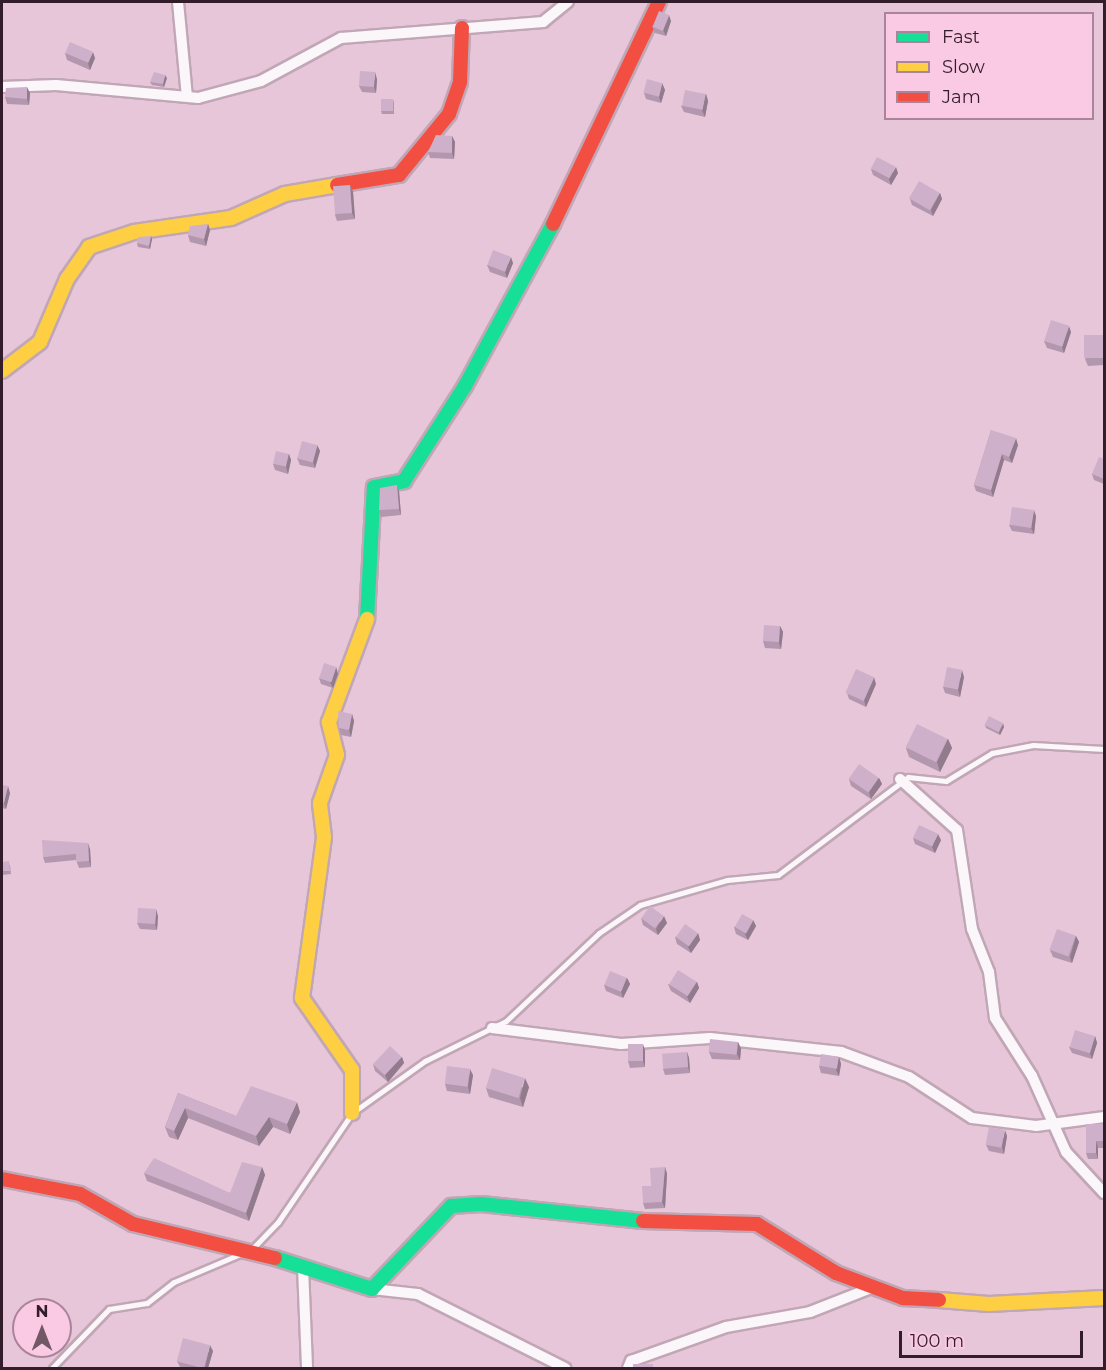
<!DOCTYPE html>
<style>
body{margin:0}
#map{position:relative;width:1106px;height:1370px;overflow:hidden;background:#e6c6d8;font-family:Montserrat,sans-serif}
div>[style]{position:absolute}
.roads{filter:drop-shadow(2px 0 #c1a7b5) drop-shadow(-2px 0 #c1a7b5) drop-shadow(0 2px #c1a7b5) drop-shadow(0 -2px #c1a7b5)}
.lane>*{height:5px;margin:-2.5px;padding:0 2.5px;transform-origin:2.5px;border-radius:2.5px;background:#fbf6f9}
.street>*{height:10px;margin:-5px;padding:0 5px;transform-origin:5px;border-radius:5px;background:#fbf6f9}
.fast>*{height:14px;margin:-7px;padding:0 7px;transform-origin:7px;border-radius:7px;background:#16e098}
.slow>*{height:14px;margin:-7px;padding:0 7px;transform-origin:7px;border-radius:7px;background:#ffcf43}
.jam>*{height:14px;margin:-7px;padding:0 7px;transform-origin:7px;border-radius:7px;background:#f24e42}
.wall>*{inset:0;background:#b297ae}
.shaded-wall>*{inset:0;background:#917b8d}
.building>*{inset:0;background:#cfb0ca;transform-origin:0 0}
span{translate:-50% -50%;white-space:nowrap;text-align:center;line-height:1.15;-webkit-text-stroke:5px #fac9e4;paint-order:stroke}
.frame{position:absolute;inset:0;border:3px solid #331d2a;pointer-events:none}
.legend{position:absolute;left:884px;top:12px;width:210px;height:108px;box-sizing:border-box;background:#fac9e4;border:2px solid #aa849a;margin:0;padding:8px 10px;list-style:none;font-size:18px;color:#331d2a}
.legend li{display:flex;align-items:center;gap:12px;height:30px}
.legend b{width:30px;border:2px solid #aa849a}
.north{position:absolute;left:12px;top:1298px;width:60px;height:60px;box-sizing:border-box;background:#fac9e4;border:2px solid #aa849a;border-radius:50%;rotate:0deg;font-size:16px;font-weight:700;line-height:24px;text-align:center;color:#331d2a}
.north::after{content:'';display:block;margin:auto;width:21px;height:27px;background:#725867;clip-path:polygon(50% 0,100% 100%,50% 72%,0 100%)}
.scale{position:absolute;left:899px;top:1331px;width:184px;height:27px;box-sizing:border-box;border:3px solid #331d2a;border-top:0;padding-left:8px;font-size:18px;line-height:21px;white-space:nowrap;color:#331d2a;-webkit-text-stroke:4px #fac9e4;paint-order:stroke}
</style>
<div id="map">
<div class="roads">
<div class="lane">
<i style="left:253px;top:1248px;width:36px;rotate:-46deg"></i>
<i style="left:278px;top:1222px;width:132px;rotate:-55.8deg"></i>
<i style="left:352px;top:1113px;width:90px;rotate:-35.5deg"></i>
<i style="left:425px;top:1061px;width:90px;rotate:-26.3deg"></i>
<i style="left:506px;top:1021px;width:128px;rotate:-43.4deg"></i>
<i style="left:599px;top:933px;width:50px;rotate:-34.3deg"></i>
<i style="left:640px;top:905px;width:91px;rotate:-16deg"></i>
<i style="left:727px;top:880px;width:51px;rotate:-5.6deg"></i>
<i style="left:778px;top:875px;width:163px;rotate:-37deg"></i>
<i style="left:908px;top:777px;width:38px;rotate:6deg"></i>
<i style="left:946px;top:781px;width:54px;rotate:-31.3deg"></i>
<i style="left:992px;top:753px;width:42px;rotate:-11deg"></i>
<i style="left:1033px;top:745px;width:71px;rotate:3.2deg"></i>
<i style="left:52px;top:1368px;width:82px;rotate:-46deg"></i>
<i style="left:109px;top:1309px;width:38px;rotate:-9deg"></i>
<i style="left:147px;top:1303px;width:34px;rotate:-38deg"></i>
<i style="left:174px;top:1282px;width:77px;rotate:-22.9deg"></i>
</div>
<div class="street">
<i style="left:178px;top:2px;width:95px;rotate:84.6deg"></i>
<i style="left:2px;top:87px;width:54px;rotate:-2.1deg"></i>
<i style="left:56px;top:85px;width:143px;rotate:5.2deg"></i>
<i style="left:198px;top:98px;width:65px;rotate:-15.1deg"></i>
<i style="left:261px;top:81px;width:91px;rotate:-28.3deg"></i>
<i style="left:341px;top:38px;width:203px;rotate:-4.5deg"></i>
<i style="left:543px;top:22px;width:32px;rotate:-39deg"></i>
<i style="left:900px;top:779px;width:76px;rotate:41.8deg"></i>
<i style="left:957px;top:830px;width:100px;rotate:81.4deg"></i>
<i style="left:972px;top:929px;width:46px;rotate:68.4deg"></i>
<i style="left:989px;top:972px;width:46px;rotate:82.6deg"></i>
<i style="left:995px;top:1018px;width:69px;rotate:57.5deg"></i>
<i style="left:1032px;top:1076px;width:83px;rotate:65.9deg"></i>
<i style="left:1066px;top:1152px;width:56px;rotate:47.2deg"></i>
<i style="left:492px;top:1028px;width:130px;rotate:7.1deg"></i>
<i style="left:621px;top:1044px;width:89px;rotate:-3.9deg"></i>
<i style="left:710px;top:1038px;width:132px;rotate:6.1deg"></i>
<i style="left:841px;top:1052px;width:72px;rotate:20.2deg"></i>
<i style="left:909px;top:1077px;width:75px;rotate:33.1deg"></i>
<i style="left:972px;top:1118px;width:64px;rotate:7.1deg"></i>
<i style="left:1036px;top:1126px;width:69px;rotate:-7.5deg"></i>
<i style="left:303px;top:1267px;width:101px;rotate:87.7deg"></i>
<i style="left:372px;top:1289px;width:46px;rotate:6.2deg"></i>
<i style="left:418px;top:1294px;width:165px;rotate:26.7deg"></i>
<i style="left:628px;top:1368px;width:8px;rotate:-67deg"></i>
<i style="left:631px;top:1361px;width:101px;rotate:-19.7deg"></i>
<i style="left:726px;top:1327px;width:85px;rotate:-10.1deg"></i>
<i style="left:810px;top:1312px;width:66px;rotate:-21.5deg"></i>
</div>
<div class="fast">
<i style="left:367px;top:619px;width:132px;rotate:-87deg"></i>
<i style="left:374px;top:487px;width:31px;rotate:-11deg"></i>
<i style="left:404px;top:481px;width:113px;rotate:-57.3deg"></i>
<i style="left:465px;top:386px;width:184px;rotate:-61.5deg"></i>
<i style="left:275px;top:1258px;width:102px;rotate:17.7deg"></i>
<i style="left:372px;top:1289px;width:115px;rotate:-46.4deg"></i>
<i style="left:451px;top:1206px;width:30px;rotate:-4deg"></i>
<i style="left:481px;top:1204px;width:163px;rotate:6deg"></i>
</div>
<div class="slow">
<i style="left:2px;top:371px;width:48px;rotate:-37.3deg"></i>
<i style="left:40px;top:342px;width:69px;rotate:-66.8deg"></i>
<i style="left:67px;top:279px;width:39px;rotate:-55deg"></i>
<i style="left:89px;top:247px;width:47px;rotate:-18.4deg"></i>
<i style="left:134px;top:232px;width:98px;rotate:-8.2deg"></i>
<i style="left:231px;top:218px;width:59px;rotate:-24deg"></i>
<i style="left:285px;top:194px;width:53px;rotate:-9.8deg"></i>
<i style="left:352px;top:1113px;width:43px;rotate:-90deg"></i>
<i style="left:352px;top:1070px;width:88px;rotate:-124.8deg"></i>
<i style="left:302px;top:998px;width:162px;rotate:-82.2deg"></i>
<i style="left:324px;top:837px;width:34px;rotate:-97deg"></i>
<i style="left:320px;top:803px;width:51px;rotate:-70.5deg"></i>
<i style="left:337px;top:755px;width:34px;rotate:-104deg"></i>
<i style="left:329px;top:722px;width:110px;rotate:-69.7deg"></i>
<i style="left:939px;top:1300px;width:50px;rotate:4.6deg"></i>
<i style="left:989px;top:1304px;width:115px;rotate:-3deg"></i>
</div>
<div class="jam">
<i style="left:337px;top:185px;width:63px;rotate:-9.2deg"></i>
<i style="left:399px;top:175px;width:79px;rotate:-50.7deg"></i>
<i style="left:449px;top:114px;width:34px;rotate:-71deg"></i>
<i style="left:460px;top:82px;width:54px;rotate:-87.9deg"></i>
<i style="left:553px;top:224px;width:246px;rotate:-64.5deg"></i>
<i style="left:2px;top:1179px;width:79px;rotate:10.9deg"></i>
<i style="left:80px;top:1194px;width:61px;rotate:29.5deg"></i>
<i style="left:133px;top:1224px;width:146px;rotate:13.5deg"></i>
<i style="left:643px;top:1221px;width:114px;rotate:1.5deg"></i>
<i style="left:757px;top:1224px;width:93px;rotate:31.8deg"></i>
<i style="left:836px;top:1273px;width:72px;rotate:20.5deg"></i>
<i style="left:903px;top:1298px;width:36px;rotate:3deg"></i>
</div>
</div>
<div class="wall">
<i style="clip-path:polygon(671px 21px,666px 36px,655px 33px,652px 26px)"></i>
<i style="clip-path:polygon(65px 53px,95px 58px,90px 70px,67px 60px)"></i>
<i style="clip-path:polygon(167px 78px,164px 87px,152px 85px,150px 82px)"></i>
<i style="clip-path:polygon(377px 79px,376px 93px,362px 92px,359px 86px)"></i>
<i style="clip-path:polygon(662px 83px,665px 90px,661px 103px,646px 99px,644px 93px)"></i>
<i style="clip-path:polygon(30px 93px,29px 105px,7px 104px,5px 97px)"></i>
<i style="clip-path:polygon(706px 94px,708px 101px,705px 117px,684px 112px,681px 106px)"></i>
<i style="clip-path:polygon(393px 99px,394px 103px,394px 114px,382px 114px,381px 111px)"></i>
<i style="clip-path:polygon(452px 136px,455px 142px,454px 159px,430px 158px,428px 152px)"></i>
<i style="clip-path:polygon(871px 169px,898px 173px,891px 185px,873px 175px)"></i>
<i style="clip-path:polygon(350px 185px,353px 192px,355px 219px,337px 221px,335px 215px)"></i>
<i style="clip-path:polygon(940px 193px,942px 199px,933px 216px,912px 205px,910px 199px)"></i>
<i style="clip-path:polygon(208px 224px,210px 230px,206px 246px,190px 242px,188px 235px)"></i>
<i style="clip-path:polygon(151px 236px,152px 239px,150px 249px,138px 247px,137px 243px)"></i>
<i style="clip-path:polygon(513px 263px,507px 278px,490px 272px,487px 265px)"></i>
<i style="clip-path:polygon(1071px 332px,1064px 353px,1047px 348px,1044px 341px)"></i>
<i style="clip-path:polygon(1104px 335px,1104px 365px,1088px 366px,1085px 359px)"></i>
<i style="clip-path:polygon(991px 430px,1018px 445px,1012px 463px,1004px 460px,993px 497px,976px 491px,974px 485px)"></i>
<i style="clip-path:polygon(317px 445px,320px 451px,315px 468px,300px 465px,297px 458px)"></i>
<i style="clip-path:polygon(289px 454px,291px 460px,288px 474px,275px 470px,273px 464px)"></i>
<i style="clip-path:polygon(1104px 459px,1104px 484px,1094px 480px,1092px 474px)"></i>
<i style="clip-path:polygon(397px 485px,399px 491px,401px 515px,381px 517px,379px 510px)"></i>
<i style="clip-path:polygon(1036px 516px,1034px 534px,1012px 531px,1009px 525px)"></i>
<i style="clip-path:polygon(780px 626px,783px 632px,781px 649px,765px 648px,763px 641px)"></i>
<i style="clip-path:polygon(336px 667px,338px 674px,333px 688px,321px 684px,319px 678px)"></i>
<i style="clip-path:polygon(964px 677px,960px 697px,945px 693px,943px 687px)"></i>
<i style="clip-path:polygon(876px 684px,866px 707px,849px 699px,847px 693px)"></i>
<i style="clip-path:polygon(352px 714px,354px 721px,351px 737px,341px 735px,339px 728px)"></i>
<i style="clip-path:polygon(985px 725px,1004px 727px,1000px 735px,986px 728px)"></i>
<i style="clip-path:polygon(948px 739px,952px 748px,940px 772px,909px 757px,906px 748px)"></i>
<i style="clip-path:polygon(879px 778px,882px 784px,871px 799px,851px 786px,849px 779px)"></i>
<i style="clip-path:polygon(2px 785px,10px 793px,6px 809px,2px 808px)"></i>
<i style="clip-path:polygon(913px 838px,941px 840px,935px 853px,915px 844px)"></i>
<i style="clip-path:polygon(90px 849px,91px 867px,79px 868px,76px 860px,45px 863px,43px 857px)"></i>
<i style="clip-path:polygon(2px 862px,10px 865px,11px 874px,2px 875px)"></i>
<i style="clip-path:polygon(158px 916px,157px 930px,140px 929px,137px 923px)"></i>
<i style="clip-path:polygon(641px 918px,667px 923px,658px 935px,643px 925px)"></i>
<i style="clip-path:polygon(753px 920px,756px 926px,748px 940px,736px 934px,734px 927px)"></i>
<i style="clip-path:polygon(698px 933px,700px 940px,691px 953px,677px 944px,675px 937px)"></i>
<i style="clip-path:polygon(1076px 936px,1079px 942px,1072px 963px,1053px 957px,1050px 950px)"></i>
<i style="clip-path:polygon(627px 978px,630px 984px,623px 998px,606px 991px,604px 985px)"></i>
<i style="clip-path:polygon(697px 982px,699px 988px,690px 1003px,671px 991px,668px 984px)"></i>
<i style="clip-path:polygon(1095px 1036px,1097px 1043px,1092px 1059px,1072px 1053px,1069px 1047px)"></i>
<i style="clip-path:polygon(738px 1042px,741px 1049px,740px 1060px,712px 1059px,709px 1052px)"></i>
<i style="clip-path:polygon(645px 1050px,645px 1067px,630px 1068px,628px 1061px)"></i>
<i style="clip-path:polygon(687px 1052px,689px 1058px,690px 1073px,665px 1075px,663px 1069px)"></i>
<i style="clip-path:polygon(402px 1057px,404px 1063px,388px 1082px,375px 1071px,373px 1064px)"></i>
<i style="clip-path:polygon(839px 1057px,841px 1064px,839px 1076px,821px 1073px,819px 1066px)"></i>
<i style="clip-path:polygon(473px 1075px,470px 1094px,447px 1091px,445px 1084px)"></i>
<i style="clip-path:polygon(529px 1087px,523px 1107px,489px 1097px,486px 1088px)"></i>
<i style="clip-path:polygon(178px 1093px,236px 1116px,300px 1112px,290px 1134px,273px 1127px,259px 1146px,188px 1118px,178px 1140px,169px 1137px,165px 1127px)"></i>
<i style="clip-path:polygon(1104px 1124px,1104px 1148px,1098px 1148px,1098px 1159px,1088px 1159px,1086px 1153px)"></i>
<i style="clip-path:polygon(1007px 1136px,1004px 1154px,989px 1151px,986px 1145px)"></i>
<i style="clip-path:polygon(262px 1167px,265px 1175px,249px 1221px,147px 1181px,144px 1173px,230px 1193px)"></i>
<i style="clip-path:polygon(665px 1167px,667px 1174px,665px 1208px,645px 1209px,643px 1203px,651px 1186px)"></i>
<i style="clip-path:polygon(213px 1351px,208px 1368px,184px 1368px,180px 1367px,177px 1361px)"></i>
</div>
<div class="shaded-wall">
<i style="clip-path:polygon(669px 15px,671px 21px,666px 36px,663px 30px)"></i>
<i style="clip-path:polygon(93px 52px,95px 58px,90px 70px,88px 63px)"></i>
<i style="clip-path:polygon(375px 72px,377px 79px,376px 93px,374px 87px)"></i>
<i style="clip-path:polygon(165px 75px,167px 78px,164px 87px,163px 84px)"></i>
<i style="clip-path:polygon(662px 83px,665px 90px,661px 103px,659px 97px)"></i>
<i style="clip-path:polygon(27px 87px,30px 93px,29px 105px,27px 99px)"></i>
<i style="clip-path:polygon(706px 94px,708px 101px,705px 117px,702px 110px)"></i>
<i style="clip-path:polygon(452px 136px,455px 142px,454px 159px,452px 153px)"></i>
<i style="clip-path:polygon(896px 167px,898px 173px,891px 185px,889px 179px)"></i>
<i style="clip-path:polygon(350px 185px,353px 192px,355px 219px,352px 213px)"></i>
<i style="clip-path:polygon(940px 193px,942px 199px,933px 216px,931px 210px)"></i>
<i style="clip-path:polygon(208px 224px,210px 230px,206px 246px,204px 239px)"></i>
<i style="clip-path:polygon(151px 236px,152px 239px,150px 249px,149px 246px)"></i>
<i style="clip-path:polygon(511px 257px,513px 263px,507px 278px,505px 272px)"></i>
<i style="clip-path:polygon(1069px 326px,1071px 332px,1064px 353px,1062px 347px)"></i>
<i style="clip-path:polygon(1016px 438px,1018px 445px,1012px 463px,1009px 457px)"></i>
<i style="clip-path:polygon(317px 445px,320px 451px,315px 468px,313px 462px)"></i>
<i style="clip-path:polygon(289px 454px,291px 460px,288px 474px,286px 467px)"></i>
<i style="clip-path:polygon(1002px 454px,1004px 460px,993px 497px,991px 490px)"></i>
<i style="clip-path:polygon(397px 485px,399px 491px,401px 515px,399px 509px)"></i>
<i style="clip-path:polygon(1034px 510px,1036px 516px,1034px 534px,1031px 528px)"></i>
<i style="clip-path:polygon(780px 626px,783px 632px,781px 649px,779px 643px)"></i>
<i style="clip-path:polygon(336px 667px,338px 674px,333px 688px,330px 682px)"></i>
<i style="clip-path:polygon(962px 670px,964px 677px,960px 697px,958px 690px)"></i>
<i style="clip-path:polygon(874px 677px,876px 684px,866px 707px,864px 700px)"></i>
<i style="clip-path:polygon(352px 714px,354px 721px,351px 737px,349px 730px)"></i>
<i style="clip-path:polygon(1003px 723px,1004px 727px,1000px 735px,999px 732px)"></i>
<i style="clip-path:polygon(948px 739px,952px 748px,940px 772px,937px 762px)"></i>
<i style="clip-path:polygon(879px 778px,882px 784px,871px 799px,869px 792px)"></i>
<i style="clip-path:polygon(8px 786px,10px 793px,6px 809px,4px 803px)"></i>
<i style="clip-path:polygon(938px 834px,941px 840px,935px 853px,932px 847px)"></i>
<i style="clip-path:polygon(88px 843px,90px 849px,91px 867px,89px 861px)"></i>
<i style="clip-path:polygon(156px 909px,158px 916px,157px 930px,155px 924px)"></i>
<i style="clip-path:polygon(664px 916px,667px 923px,658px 935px,656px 929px)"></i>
<i style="clip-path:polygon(753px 920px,756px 926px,748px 940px,745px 934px)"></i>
<i style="clip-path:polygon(698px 933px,700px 940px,691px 953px,688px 947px)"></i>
<i style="clip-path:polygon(1076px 936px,1079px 942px,1072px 963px,1070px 957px)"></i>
<i style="clip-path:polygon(627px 978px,630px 984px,623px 998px,621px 992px)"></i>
<i style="clip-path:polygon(697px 982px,699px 988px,690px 1003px,687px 997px)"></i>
<i style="clip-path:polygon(1095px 1036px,1097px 1043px,1092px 1059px,1090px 1053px)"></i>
<i style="clip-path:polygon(738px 1042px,741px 1049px,740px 1060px,737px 1054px)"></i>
<i style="clip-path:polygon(643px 1044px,645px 1050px,645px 1067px,643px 1061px)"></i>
<i style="clip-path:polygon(687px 1052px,689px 1058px,690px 1073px,688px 1067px)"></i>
<i style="clip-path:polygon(402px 1057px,404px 1063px,388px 1082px,385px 1075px)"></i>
<i style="clip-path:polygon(839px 1057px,841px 1064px,839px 1076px,836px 1070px)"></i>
<i style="clip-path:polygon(470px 1069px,473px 1075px,470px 1094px,468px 1087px)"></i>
<i style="clip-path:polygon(525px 1078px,529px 1087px,523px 1107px,520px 1098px)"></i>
<i style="clip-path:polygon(297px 1102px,300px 1112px,290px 1134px,287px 1124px)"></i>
<i style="clip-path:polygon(185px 1108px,188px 1118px,178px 1140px,174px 1131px)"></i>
<i style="clip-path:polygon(269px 1117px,273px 1127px,259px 1146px,256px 1136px)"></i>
<i style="clip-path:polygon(1005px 1130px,1007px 1136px,1004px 1154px,1002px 1147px)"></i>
<i style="clip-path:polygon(1096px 1141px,1098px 1148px,1098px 1159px,1096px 1153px)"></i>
<i style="clip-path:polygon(262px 1167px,265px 1175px,249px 1221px,246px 1213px)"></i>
<i style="clip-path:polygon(665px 1167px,667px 1174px,665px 1208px,662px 1202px)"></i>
<i style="clip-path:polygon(210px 1345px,213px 1351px,208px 1368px,205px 1368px)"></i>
</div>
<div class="building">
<i style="left:659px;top:11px;width:11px;height:17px;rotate:22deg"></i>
<i style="left:70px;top:42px;width:25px;height:12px;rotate:23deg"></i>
<i style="left:360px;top:71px;width:15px;height:15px;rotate:4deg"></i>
<i style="clip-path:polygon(154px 72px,165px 75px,163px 84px,150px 82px)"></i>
<i style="left:647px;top:79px;width:16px;height:14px;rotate:15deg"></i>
<i style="clip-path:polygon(27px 87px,27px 99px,5px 97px,6px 88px)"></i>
<i style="left:685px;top:90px;width:21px;height:16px;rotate:11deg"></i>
<i style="left:381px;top:99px;width:12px;height:12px"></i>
<i style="clip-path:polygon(436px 135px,452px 136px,452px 153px,428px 152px)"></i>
<i style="left:877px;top:157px;width:21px;height:13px;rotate:28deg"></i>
<i style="left:919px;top:181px;width:24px;height:20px;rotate:30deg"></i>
<i style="left:350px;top:185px;width:28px;height:17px;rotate:86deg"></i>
<i style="clip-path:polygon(208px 224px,204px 239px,188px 235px,190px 226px)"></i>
<i style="clip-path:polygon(151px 236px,149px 246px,137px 243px,138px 237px)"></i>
<i style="left:493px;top:250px;width:19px;height:16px;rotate:21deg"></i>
<i style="left:1051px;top:320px;width:19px;height:22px;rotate:18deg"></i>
<i style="left:1104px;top:335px;width:23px;height:20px;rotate:90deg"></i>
<i style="clip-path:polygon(991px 430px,1016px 438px,1009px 457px,1002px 454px,991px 490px,974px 485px)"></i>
<i style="left:302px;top:441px;width:16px;height:18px;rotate:15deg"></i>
<i style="left:276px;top:451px;width:13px;height:13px;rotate:13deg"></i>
<i style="clip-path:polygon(1099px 457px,1104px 459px,1104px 479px,1092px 474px)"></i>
<i style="clip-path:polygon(397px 485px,399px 509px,379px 510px,380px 488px)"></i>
<i style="left:1012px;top:507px;width:22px;height:18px;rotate:8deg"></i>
<i style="left:764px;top:625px;width:16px;height:16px;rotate:4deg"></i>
<i style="left:324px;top:663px;width:13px;height:16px;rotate:18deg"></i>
<i style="left:947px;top:667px;width:15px;height:20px;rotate:11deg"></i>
<i style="left:856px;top:669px;width:20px;height:26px;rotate:24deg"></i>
<i style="clip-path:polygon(338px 711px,352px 714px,349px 730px,339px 728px)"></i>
<i style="left:989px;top:716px;width:16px;height:10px;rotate:27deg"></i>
<i style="left:917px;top:724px;width:34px;height:26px;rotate:26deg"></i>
<i style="left:859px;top:764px;width:24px;height:18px;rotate:35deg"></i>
<i style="clip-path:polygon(2px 785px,8px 786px,4px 803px,2px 803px)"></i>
<i style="left:919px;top:825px;width:21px;height:14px;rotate:25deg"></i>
<i style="clip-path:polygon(42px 840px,88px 843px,89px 861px,76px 862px,76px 854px,43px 857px)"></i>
<i style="clip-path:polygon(9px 861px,10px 871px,2px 871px,2px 862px)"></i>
<i style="left:650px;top:906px;width:17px;height:15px;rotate:36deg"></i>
<i style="left:138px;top:908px;width:18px;height:15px;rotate:3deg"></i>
<i style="left:742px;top:914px;width:13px;height:15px;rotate:29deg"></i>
<i style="left:685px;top:924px;width:16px;height:16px;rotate:35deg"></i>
<i style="left:1057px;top:929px;width:20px;height:22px;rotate:20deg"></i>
<i style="left:678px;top:970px;width:22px;height:17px;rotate:32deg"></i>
<i style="left:610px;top:971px;width:18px;height:15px;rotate:22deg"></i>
<i style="left:1075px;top:1030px;width:21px;height:18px;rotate:17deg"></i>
<i style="left:710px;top:1039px;width:28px;height:13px;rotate:6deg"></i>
<i style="left:643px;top:1044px;width:17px;height:15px;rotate:90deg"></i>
<i style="left:390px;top:1046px;width:16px;height:25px;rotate:43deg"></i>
<i style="left:687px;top:1052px;width:15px;height:25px;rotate:86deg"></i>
<i style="left:821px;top:1054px;width:18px;height:12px;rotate:9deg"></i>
<i style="left:447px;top:1066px;width:23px;height:18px;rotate:7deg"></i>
<i style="left:492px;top:1068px;width:34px;height:21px;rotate:17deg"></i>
<i style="clip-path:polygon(251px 1086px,297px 1102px,287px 1124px,269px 1117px,256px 1136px,185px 1108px,174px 1131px,165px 1127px,178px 1093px,236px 1116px)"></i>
<i style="clip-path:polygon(1086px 1124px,1104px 1124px,1104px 1141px,1096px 1141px,1096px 1153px,1086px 1153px)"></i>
<i style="left:989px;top:1127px;width:16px;height:18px;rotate:11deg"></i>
<i style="clip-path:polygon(154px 1158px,230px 1193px,242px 1162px,262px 1167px,246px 1213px,144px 1173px)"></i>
<i style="clip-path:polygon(665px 1167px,662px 1202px,643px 1203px,642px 1186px,651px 1186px,650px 1168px)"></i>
<i style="left:183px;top:1338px;width:28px;height:24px;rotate:15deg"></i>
<i style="left:633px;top:1364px;width:20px;height:4px"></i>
</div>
<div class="frame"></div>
<ul class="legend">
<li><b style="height:8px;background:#16e098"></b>Fast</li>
<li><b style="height:8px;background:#ffcf43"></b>Slow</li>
<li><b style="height:8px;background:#f24e42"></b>Jam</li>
</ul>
<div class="north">N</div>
<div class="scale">100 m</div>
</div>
